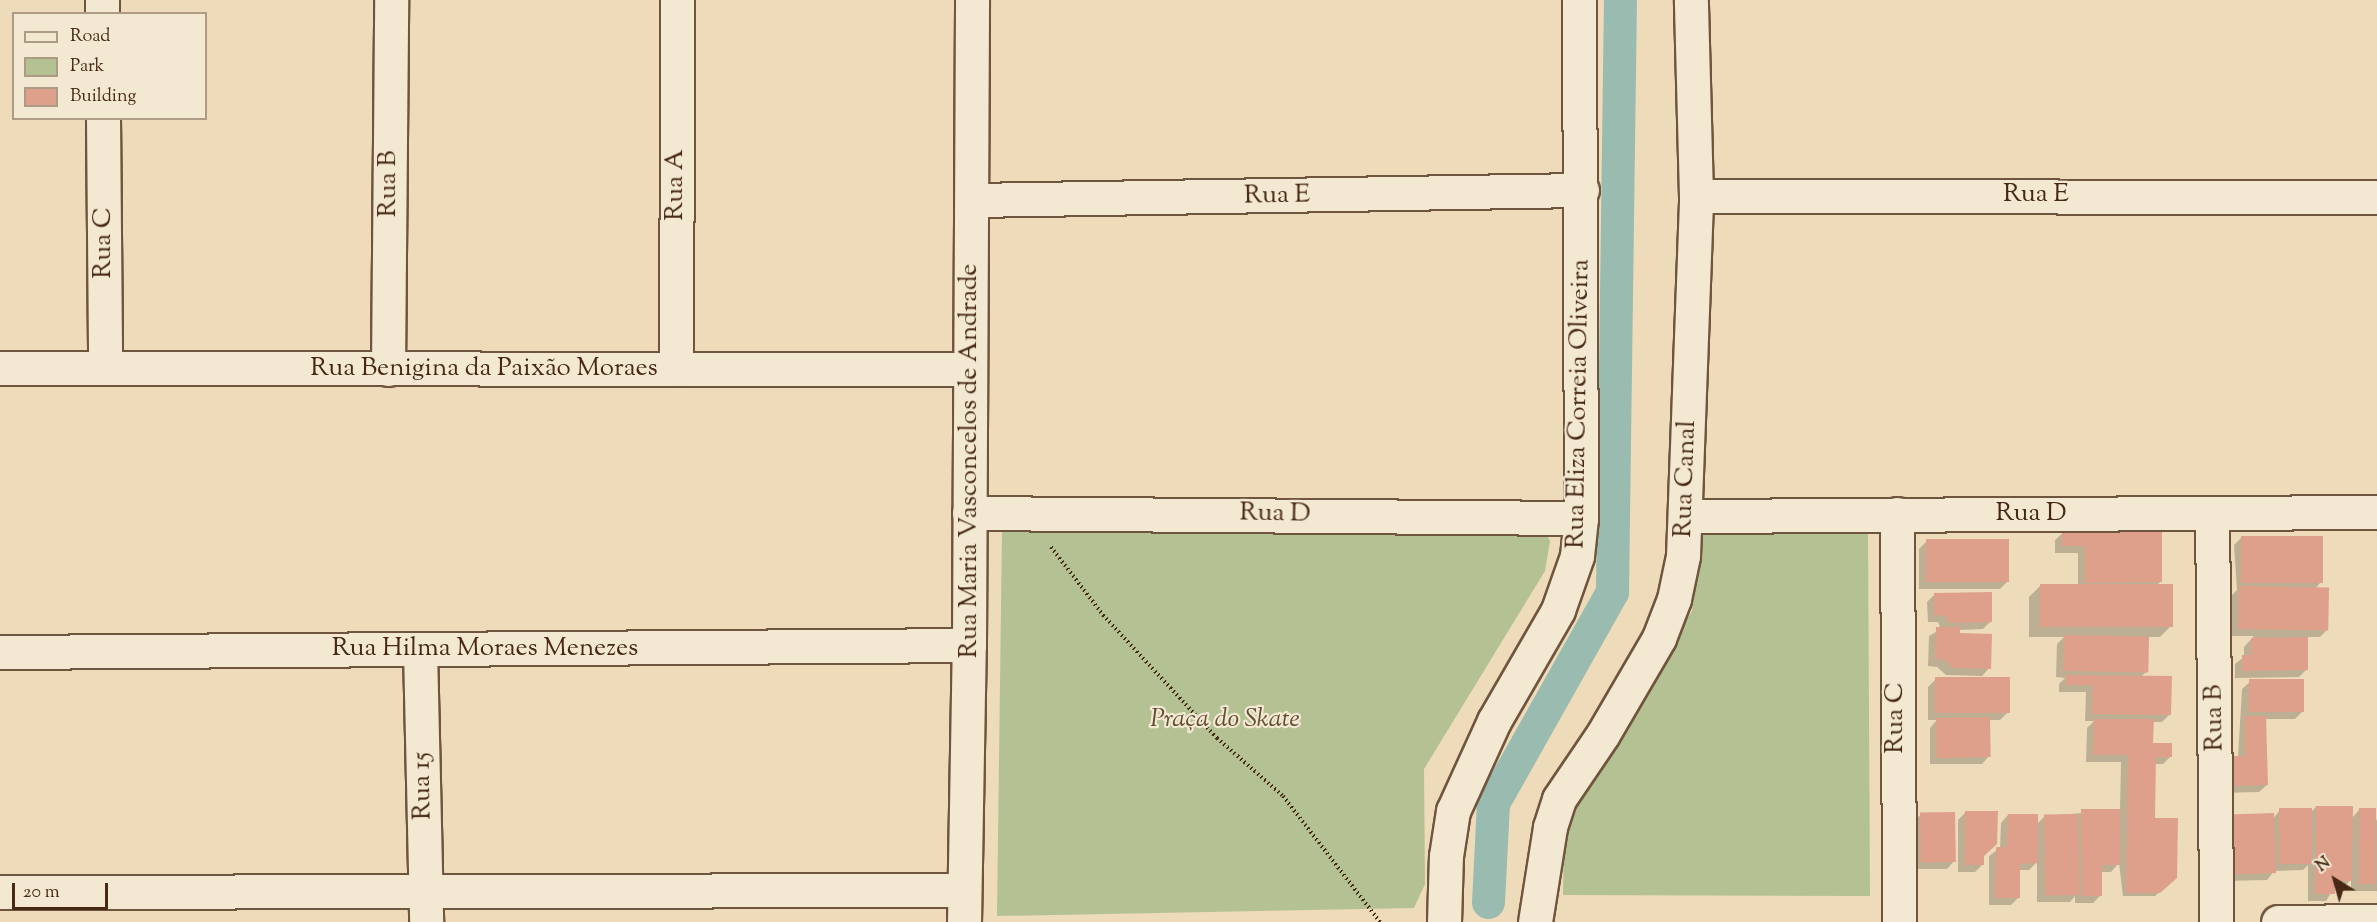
<!DOCTYPE html>
<meta charset="utf-8">
<style>
body{margin:0}
#map{position:relative;width:2377px;height:922px;overflow:hidden;background:#eddbba;font-family:"Sorts Mill Goudy",serif}
div>[style]{position:absolute}
.green>*{inset:0;background:#b4c192}
.shadow>*{inset:0;background:#0003}
.canal>*{height:33px;margin:-16.5px;padding:0 16.5px;transform-origin:16.5px;border-radius:16.5px;background:#99bbb0}
.building>*{inset:0;background:#dea08b;transform-origin:0 0}
.path>*{height:4px;margin-top:-2px;transform-origin:0;background:repeating-linear-gradient(90deg,#462814 0 1.5px,transparent 0 4.5px)}
.roads{filter:drop-shadow(2px 0 #70553e) drop-shadow(-2px 0 #70553e) drop-shadow(0 2px #70553e) drop-shadow(0 -2px #70553e)}
.minor>*{height:33px;margin:-16.5px;padding:0 16.5px;transform-origin:16.5px;border-radius:16.5px;background:#f3e8d2}
.tertiary>*{height:33px;margin:-16.5px;padding:0 16.5px;transform-origin:16.5px;border-radius:16.5px;background:#f3e8d2}
span{translate:-50% -50%;white-space:nowrap;text-align:center;line-height:1.15;-webkit-text-stroke:4.5px #f3e8d2;paint-order:stroke}
.street-label{font-size:26px;color:#462814}
.park-label{font-size:26px;color:#624e34;font-style:italic}
.legend{position:absolute;left:12px;top:12px;width:195px;height:108px;box-sizing:border-box;background:#f3e8d2;border:2px solid #ae9b86;margin:0;padding:8px 10px;list-style:none;font-size:18px;color:#462814}
.legend li{display:flex;align-items:center;gap:12px;height:30px}
.legend b{width:30px;border:2px solid #ae9b86}
.north{position:absolute;left:2305px;top:850px;width:60px;height:60px;-webkit-text-stroke:4px #f3e8d2;paint-order:stroke;rotate:323deg;font-size:16px;font-weight:700;line-height:24px;text-align:center;color:#462814}
.north::after{content:'';display:block;margin:auto;width:21px;height:27px;background:#462814;clip-path:polygon(50% 0,100% 100%,50% 72%,0 100%)}
.scale{position:absolute;left:12px;top:883px;width:96px;height:27px;box-sizing:border-box;border:3px solid #462814;border-top:0;padding-left:8px;font-size:18px;line-height:21px;white-space:nowrap;color:#462814;-webkit-text-stroke:4px #f3e8d2;paint-order:stroke}
</style>
<div id="map">
<div class="green">
<i style="clip-path:polygon(1002px 530px,1545px 533px,1550px 541px,1545px 571px,1424px 769px,1425px 884px,1414px 908px,997px 916px)"></i>
<i style="clip-path:polygon(1699px 532px,1868px 533px,1870px 896px,1563px 895px,1564px 824px,1569px 812px,1692px 611px)"></i>
</div>
<div class="shadow">
<i style="clip-path:polygon(2063px 533px,2161px 581px,2156px 586px,2171px 626px,2160px 637px,2147px 637px,2146px 672px,2141px 677px,2170px 714px,2162px 722px,2152px 722px,2151px 744px,2170px 757px,2163px 764px,2154px 764px,2154px 821px,2172px 881px,2155px 896px,2123px 896px,2119px 863px,2111px 872px,2101px 872px,2101px 895px,2093px 903px,2075px 903px,2075px 896px,2070px 902px,2037px 902px,2037px 862px,2029px 870px,2019px 870px,2018px 898px,2011px 905px,1989px 905px,1989px 856px,2000px 848px,2001px 823px,2008px 815px,2037px 824px,2045px 816px,2120px 810px,2121px 762px,2086px 762px,2087px 728px,2094px 721px,2085px 721px,2086px 692px,2059px 692px,2059px 684px,2065px 678px,2056px 677px,2057px 644px,2064px 637px,2029px 637px,2029px 597px,2041px 585px,2078px 585px,2078px 553px,2055px 553px,2055px 540px)"></i>
<i style="clip-path:polygon(2242px 537px,2320px 583px,2315px 589px,2327px 630px,2320px 637px,2307px 637px,2307px 669px,2299px 677px,2235px 678px,2235px 664px,2244px 657px,2244px 647px,2254px 636px,2231px 636px,2232px 595px,2237px 590px,2234px 545px)"></i>
<i style="clip-path:polygon(1927px 541px,2008px 581px,2000px 589px,1919px 589px,1919px 549px)"></i>
<i style="clip-path:polygon(1935px 594px,1990px 622px,1983px 629px,1959px 630px,1958px 635px,1989px 668px,1982px 676px,1946px 675px,1937px 667px,1928px 666px,1929px 636px,1941px 629px,1938px 622px,1928px 622px,1927px 602px)"></i>
<i style="clip-path:polygon(1936px 679px,2008px 712px,2000px 720px,1989px 720px,1989px 756px,1982px 764px,1930px 764px,1930px 728px,1937px 720px,1928px 720px,1928px 687px)"></i>
<i style="clip-path:polygon(2250px 682px,2303px 711px,2295px 719px,2265px 719px,2267px 785px,2259px 792px,2217px 793px,2238px 758px,2242px 689px)"></i>
<i style="clip-path:polygon(2316px 807px,2352px 818px,2359px 810px,2377px 820px,2377px 891px,2351px 891px,2351px 880px,2343px 887px,2334px 888px,2326px 901px,2308px 901px,2308px 865px,2303px 870px,2274px 871px,2267px 880px,2223px 881px,2280px 810px,2310px 813px)"></i>
<i style="clip-path:polygon(1966px 812px,1983px 856px,1983px 864px,1975px 872px,1958px 872px,1958px 820px)"></i>
<i style="clip-path:polygon(1921px 814px,1954px 861px,1947px 869px,1913px 869px,1914px 822px)"></i>
</div>
<div class="canal">
<i style="left:1488px;top:902px;width:99px;rotate:-87.1deg"></i>
<i style="left:1493px;top:803px;width:242px;rotate:-60.6deg"></i>
<i style="left:1612px;top:592px;width:592px;rotate:-89.23deg"></i>
</div>
<div class="building">
<i style="clip-path:polygon(2062px 531px,2162px 531px,2162px 582px,2085px 583px,2085px 546px,2062px 546px)"></i>
<i style="left:2241px;top:536px;width:82px;height:47px"></i>
<i style="left:2009px;top:539px;width:43px;height:83px;rotate:90deg"></i>
<i style="left:2040px;top:584px;width:133px;height:43px"></i>
<i style="left:2239px;top:586px;width:90px;height:43px;rotate:1deg"></i>
<i style="clip-path:polygon(1992px 592px,1992px 622px,1949px 623px,1946px 616px,1934px 615px,1934px 593px)"></i>
<i style="clip-path:polygon(1936px 627px,1960px 627px,1960px 633px,1992px 634px,1991px 669px,1953px 668px,1945px 660px,1935px 659px)"></i>
<i style="left:2064px;top:635px;width:85px;height:36px;rotate:1deg"></i>
<i style="clip-path:polygon(2308px 637px,2308px 670px,2242px 671px,2242px 655px,2251px 655px,2251px 638px)"></i>
<i style="clip-path:polygon(2066px 675px,2172px 676px,2171px 715px,2092px 714px,2093px 685px,2066px 685px)"></i>
<i style="left:1935px;top:677px;width:75px;height:36px"></i>
<i style="left:2304px;top:679px;width:33px;height:55px;rotate:90deg"></i>
<i style="clip-path:polygon(2245px 716px,2266px 716px,2268px 785px,2224px 786px,2223px 756px,2245px 756px)"></i>
<i style="left:1990px;top:717px;width:40px;height:54px;rotate:89deg"></i>
<i style="clip-path:polygon(2094px 719px,2154px 719px,2153px 743px,2172px 743px,2172px 757px,2156px 757px,2155px 818px,2178px 818px,2177px 878px,2160px 893px,2126px 893px,2128px 755px,2093px 755px)"></i>
<i style="clip-path:polygon(2316px 806px,2353px 806px,2352px 881px,2335px 881px,2335px 894px,2315px 894px)"></i>
<i style="left:2279px;top:808px;width:33px;height:56px"></i>
<i style="left:2359px;top:808px;width:17px;height:76px"></i>
<i style="clip-path:polygon(2081px 809px,2120px 809px,2120px 865px,2102px 865px,2102px 896px,2082px 896px)"></i>
<i style="clip-path:polygon(1965px 811px,1998px 811px,1997px 844px,1984px 856px,1984px 865px,1965px 865px)"></i>
<i style="left:1955px;top:812px;width:50px;height:35px;rotate:89deg"></i>
<i style="left:2274px;top:813px;width:60px;height:46px;rotate:88deg"></i>
<i style="clip-path:polygon(2008px 814px,2038px 814px,2038px 863px,2020px 864px,2020px 898px,1995px 898px,1996px 847px,2007px 847px)"></i>
<i style="left:2078px;top:814px;width:81px;height:34px;rotate:89deg"></i>
</div>
<div class="path">
<i style="left:1051px;top:547px;width:86px;rotate:52.6deg"></i>
<i style="left:1103px;top:615px;width:168px;rotate:47.2deg"></i>
<i style="left:1217px;top:738px;width:88px;rotate:41.3deg"></i>
<i style="left:1283px;top:796px;width:159px;rotate:52.4deg"></i>
</div>
<div class="roads">
<div class="minor">
<i style="left:102px;top:0;width:14px;rotate:90deg"></i>
<i style="left:103px;top:118px;width:250px;rotate:89.5deg"></i>
<i style="left:1696px;top:196px;width:681px;rotate:0.08deg"></i>
<i style="left:972px;top:200px;width:610px;rotate:-0.94deg"></i>
<i style="left:0;top:368px;width:968px;rotate:0.06deg"></i>
<i style="left:388px;top:369px;width:369px;rotate:-89.5deg"></i>
<i style="left:676px;top:369px;width:369px;rotate:-89.8deg"></i>
<i style="left:969px;top:513px;width:612px;rotate:0.47deg"></i>
<i style="left:2212px;top:513px;width:409px;rotate:89.4deg"></i>
<i style="left:1897px;top:514px;width:408px;rotate:89.7deg"></i>
<i style="left:1685px;top:516px;width:692px;rotate:-0.33deg"></i>
<i style="left:420px;top:649px;width:273px;rotate:88.7deg"></i>
<i style="left:0;top:652px;width:969px;rotate:-0.41deg"></i>
<i style="left:0;top:892px;width:964px;rotate:-0.12deg"></i>
<i style="left:964px;top:922px;width:277px;rotate:-89deg"></i>
<i style="left:969px;top:645px;width:645px;rotate:-89.73deg"></i>
<i style="left:1444px;top:922px;width:66px;rotate:-88.3deg"></i>
<i style="left:1446px;top:856px;width:46px;rotate:-81.2deg"></i>
<i style="left:1453px;top:811px;width:99px;rotate:-65.5deg"></i>
<i style="left:1494px;top:721px;width:128px;rotate:-60deg"></i>
<i style="left:1558px;top:610px;width:57px;rotate:-70.6deg"></i>
<i style="left:1577px;top:556px;width:38px;rotate:-84deg"></i>
<i style="left:1581px;top:518px;width:518px;rotate:-90.22deg"></i>
<i style="left:1535px;top:922px;width:96px;rotate:-81deg"></i>
<i style="left:1550px;top:827px;width:29px;rotate:-72deg"></i>
<i style="left:1559px;top:799px;width:78px;rotate:-55.9deg"></i>
<i style="left:1603px;top:734px;width:111px;rotate:-59.7deg"></i>
<i style="left:1659px;top:638px;width:42px;rotate:-69deg"></i>
<i style="left:1674px;top:599px;width:44px;rotate:-78.2deg"></i>
<i style="left:1683px;top:556px;width:360px;rotate:-87.9deg"></i>
<i style="left:1696px;top:196px;width:196px;rotate:-91.5deg"></i>
</div>
<div class="tertiary">
<i style="left:2278px;top:922px;width:99px;rotate:-0.6deg"></i>
</div>
</div>
<div class="street-label">
<span style="left:389px;top:184px;rotate:-90deg">Rua B</span>
<span style="left:676px;top:185px;rotate:-90deg">Rua A</span>
<span style="left:2036px;top:195px">Rua E</span>
<span style="left:1277px;top:196px;rotate:-1deg">Rua E</span>
<span style="left:104px;top:243px;rotate:-90deg">Rua C</span>
<span style="left:484px;top:369px">Rua Benigina da Paixão Moraes</span>
<span style="left:1579px;top:404px;rotate:-89deg">Rua Eliza Correia Oliveira</span>
<span style="left:970px;top:461px;rotate:-90deg">Rua Maria Vasconcelos de Andrade</span>
<span style="left:1686px;top:479px;rotate:-88deg">Rua Canal</span>
<span style="left:1275px;top:514px;rotate:1deg">Rua D</span>
<span style="left:2031px;top:514px">Rua D</span>
<span style="left:485px;top:649px">Rua Hilma Moraes Menezes</span>
<span style="left:1896px;top:718px;rotate:-90deg">Rua C</span>
<span style="left:2215px;top:718px;rotate:-91deg">Rua B</span>
<span style="left:423px;top:786px;rotate:-91deg">Rua 15</span>
</div>
<div class="park-label">
<span style="left:1225px;top:720px">Praça do Skate</span>
</div>
<ul class="legend">
<li><b style="height:8px;background:#f3e8d2"></b>Road</li>
<li><b style="height:16px;background:#b4c192"></b>Park</li>
<li><b style="height:16px;background:#dea08b"></b>Building</li>
</ul>
<div class="north">N</div>
<div class="scale">20 m</div>
</div>
